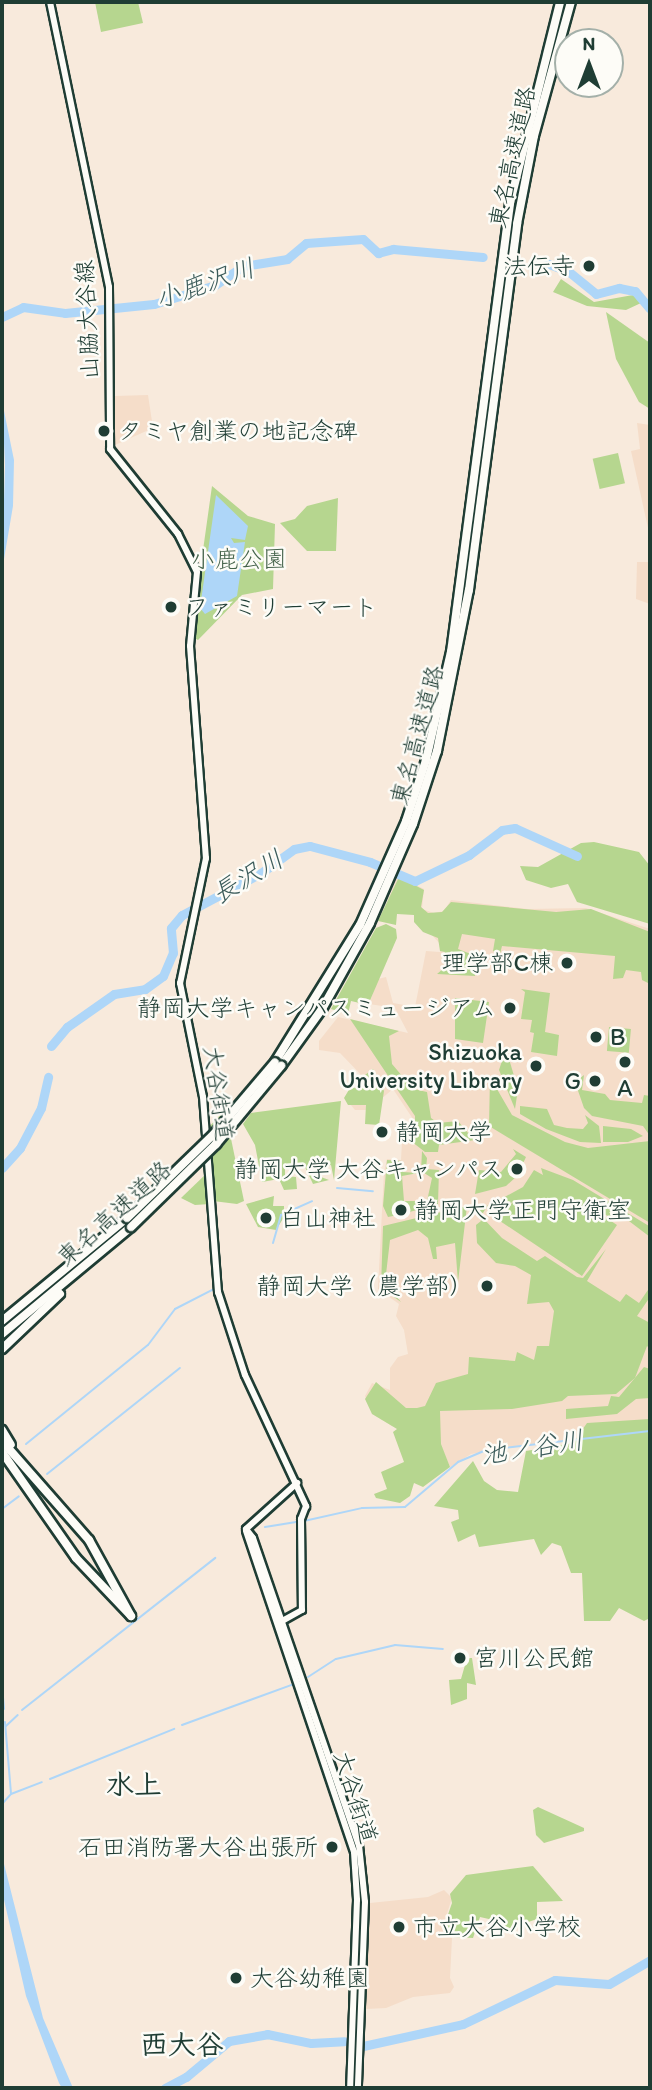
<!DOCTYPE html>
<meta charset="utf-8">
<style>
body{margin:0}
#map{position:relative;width:652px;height:2090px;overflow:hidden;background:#f8eadc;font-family:Itim,"Klee One",sans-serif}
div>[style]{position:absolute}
.built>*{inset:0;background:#f5ddc9}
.green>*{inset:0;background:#b6d68f;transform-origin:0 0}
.water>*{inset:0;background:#aed6f8}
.stream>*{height:2px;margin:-1px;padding:0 1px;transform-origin:1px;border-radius:1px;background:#aed6f8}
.river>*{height:9px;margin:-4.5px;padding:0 4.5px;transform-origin:4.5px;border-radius:4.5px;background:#aed6f8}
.roads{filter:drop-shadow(2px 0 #1f3d34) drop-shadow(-2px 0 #1f3d34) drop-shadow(0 2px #1f3d34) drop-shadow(0 -2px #1f3d34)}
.major>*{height:6px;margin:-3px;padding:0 3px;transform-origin:3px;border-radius:3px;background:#fdfcf7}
.highway>*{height:8px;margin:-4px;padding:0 4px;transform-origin:4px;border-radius:4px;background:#fdfcf7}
.bridges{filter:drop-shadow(2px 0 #1f3d34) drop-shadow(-2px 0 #1f3d34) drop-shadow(0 2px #1f3d34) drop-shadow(0 -2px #1f3d34)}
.highway-bridge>*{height:8px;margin:-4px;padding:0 4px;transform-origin:4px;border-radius:4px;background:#fdfcf7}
.dots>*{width:19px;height:19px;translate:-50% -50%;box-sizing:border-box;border:4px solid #fdfcf7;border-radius:50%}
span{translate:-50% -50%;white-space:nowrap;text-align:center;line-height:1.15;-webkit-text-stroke:5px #fdfcf7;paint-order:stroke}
.street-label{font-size:24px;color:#1f3d34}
.poi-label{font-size:24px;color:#1f3d34}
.right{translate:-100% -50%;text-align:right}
.left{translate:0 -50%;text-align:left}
.park-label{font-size:24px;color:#45634b}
.water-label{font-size:26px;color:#3c5c5b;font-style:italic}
.quarter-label{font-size:28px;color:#1f3d34;font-weight:700}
.frame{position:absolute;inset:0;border:4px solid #1f3d34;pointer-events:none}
.north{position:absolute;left:554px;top:28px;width:70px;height:70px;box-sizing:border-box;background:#fdfcf7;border:2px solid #a4b0a9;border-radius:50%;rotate:0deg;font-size:19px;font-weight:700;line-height:28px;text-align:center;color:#1f3d34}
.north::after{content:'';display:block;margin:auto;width:24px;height:32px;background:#1f3d34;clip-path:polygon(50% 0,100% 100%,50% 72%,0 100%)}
</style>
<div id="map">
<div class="built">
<i style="clip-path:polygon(148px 395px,153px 428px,115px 445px,115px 396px)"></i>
<i style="clip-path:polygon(637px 423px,650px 425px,650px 537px,631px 451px,640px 449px)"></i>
<i style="clip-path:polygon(637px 562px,650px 562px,650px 604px,636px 599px)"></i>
<i style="clip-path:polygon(398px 876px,424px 889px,422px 909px,434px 913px,444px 911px,451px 900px,528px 909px,586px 908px,650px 929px,650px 1430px,507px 1447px,471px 1454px,450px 1467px,432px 1424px,392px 1426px,372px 1412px,365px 1396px,372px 1383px,390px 1390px,390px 1368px,398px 1357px,408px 1354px,404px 1330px,396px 1316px,399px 1304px,378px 1289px,384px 1172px,387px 1159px,401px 1160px,403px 1124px,413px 1119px,393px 1089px,368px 1110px,355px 1110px,346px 1099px,367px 1081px,340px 1053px,319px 1050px,319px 1041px,338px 1017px,408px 1033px,395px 1008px,369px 1004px,378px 979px,386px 977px,393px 1003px,415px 1007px,426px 951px,440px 952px,441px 945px,413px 914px,388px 899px)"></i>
<i style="clip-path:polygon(444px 1890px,452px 1898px,442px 1929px,452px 1938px,450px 1978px,454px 1987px,450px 1993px,413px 1997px,386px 2008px,366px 2009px,370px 1903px,428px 1897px)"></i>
</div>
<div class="green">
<i style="clip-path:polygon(95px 2px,138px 2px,143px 23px,101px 32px)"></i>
<i style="clip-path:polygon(561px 279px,594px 302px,633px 295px,641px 303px,626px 310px,587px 306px,553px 292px)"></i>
<i style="clip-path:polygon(606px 312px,650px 343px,650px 409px,639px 402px,616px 359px)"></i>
<i style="left:618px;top:453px;width:31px;height:26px;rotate:77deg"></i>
<i style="clip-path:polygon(212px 486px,248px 516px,275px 524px,273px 589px,242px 595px,198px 640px,193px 637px,197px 593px)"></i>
<i style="clip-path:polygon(338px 498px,336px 551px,307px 551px,280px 523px,295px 519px,307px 506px)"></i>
<i style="clip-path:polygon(594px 842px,639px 852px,650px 866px,650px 924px,577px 902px,568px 884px,551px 888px,526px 880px,520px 866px,538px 867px,581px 843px)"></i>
<i style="clip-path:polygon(399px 877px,424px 890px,421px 907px,428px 913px,442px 912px,451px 902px,556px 912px,591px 909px,650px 932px,650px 984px,642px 980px,641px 972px,626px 970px,623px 978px,613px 979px,615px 956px,502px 946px,500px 954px,493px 951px,495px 939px,462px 934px,458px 949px,476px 956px,475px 976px,437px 974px,444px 968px,445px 952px,440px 951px,438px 938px,423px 932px,414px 922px,414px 915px,397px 914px,396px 925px,378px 921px)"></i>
<i style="clip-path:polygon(386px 924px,396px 929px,397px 938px,368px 1005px,351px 1001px,348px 1014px,331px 1009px,376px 928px)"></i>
<i style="clip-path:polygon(521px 989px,550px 993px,545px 1032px,559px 1035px,557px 1056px,531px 1052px,534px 1033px,530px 1032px,532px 1020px,521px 1019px,525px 992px)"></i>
<i style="clip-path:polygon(455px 998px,489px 1002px,483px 1043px,455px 1039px)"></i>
<i style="clip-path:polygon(350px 1019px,399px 1031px,389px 1036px,392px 1064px,403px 1077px,412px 1078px,409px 1088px,427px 1092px,431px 1118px,438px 1123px,458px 1121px,468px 1133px,476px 1131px,475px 1140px,439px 1145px,438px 1152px,425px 1152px,407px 1138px,405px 1126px,415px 1120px,415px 1116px)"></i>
<i style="left:609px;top:1027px;width:22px;height:24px;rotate:5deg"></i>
<i style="clip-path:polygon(503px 1058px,509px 1059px,518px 1089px,515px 1109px,499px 1070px)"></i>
<i style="clip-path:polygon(373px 1069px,384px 1091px,379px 1125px,365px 1124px,366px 1105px,348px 1105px,344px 1098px,350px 1088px,370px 1087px,372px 1081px,365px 1075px)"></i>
<i style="clip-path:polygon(584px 1075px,582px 1090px,605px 1094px,610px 1100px,642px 1103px,644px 1095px,650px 1096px,650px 1136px,643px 1126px,592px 1116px,584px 1108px,575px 1082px)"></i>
<i style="clip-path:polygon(490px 1077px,512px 1115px,565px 1142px,588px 1148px,650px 1141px,650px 1223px,489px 1126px)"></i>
<i style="clip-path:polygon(341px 1101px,334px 1180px,331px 1165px,319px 1168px,321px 1177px,329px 1180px,313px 1184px,305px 1167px,293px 1164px,285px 1168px,285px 1176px,296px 1177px,297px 1189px,284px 1190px,279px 1179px,262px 1182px,255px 1145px,243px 1124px,251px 1113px)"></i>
<i style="clip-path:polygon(520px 1106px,547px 1109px,554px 1125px,567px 1128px,583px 1129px,588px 1123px,585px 1115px,599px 1126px,601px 1143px,580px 1142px,546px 1129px,520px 1114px)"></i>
<i style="clip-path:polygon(225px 1110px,244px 1201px,237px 1204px,213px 1201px,208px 1128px)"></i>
<i style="clip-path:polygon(603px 1126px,631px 1129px,643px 1136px,628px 1142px,603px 1142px)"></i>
<i style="clip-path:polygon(513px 1149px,526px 1157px,517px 1176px,506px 1186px,475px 1194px,479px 1170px,501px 1172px,516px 1154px)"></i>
<i style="clip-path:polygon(422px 1151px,427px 1158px,426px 1169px,439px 1170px,438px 1204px,406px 1213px,402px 1204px,396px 1207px,398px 1215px,388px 1217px,383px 1206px,387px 1160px,402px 1161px,403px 1172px,418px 1173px,402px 1176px,404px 1201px,427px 1201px,432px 1178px,421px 1171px)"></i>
<i style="clip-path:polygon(541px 1168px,573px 1180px,649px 1226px,650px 1237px,625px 1218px,617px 1221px,584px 1203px,617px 1225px,582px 1276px,500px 1221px,514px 1200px,505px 1209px,490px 1205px,523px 1187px,534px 1170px,543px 1175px)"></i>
<i style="clip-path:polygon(207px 1173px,210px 1204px,195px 1205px,181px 1198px)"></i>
<i style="clip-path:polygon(274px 1196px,273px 1206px,284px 1206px,284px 1217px,276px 1230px,258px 1227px,246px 1204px)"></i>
<i style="clip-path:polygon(488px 1205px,481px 1216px,502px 1238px,537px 1261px,545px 1256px,577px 1277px,583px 1278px,606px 1249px,587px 1281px,620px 1302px,626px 1294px,639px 1303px,650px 1287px,650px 1297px,637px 1316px,650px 1323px,650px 1349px,647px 1346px,635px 1378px,616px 1394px,568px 1396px,562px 1401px,512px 1409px,440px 1411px,441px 1444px,450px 1467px,423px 1487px,414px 1483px,410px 1496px,400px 1503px,376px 1498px,374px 1494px,387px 1489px,381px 1472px,404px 1462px,393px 1432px,397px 1429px,372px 1414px,365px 1399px,376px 1382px,406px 1408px,417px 1408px,425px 1406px,436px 1383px,468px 1374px,469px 1357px,515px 1361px,517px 1352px,534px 1360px,537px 1346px,549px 1346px,554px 1311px,549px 1302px,527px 1304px,531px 1275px,515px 1266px,496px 1263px,477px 1243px,476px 1225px,481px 1221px,479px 1215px,480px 1209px)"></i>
<i style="clip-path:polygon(467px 1206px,458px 1282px,455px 1243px,436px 1247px,437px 1259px,433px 1259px,428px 1238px,418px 1230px,390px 1240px,385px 1283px,401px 1302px,381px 1288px,383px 1226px)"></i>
<i style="clip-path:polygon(644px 1367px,650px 1369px,650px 1398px,636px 1399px,617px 1414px,566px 1419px,566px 1409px,608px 1406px,611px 1396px,619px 1397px)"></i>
<i style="clip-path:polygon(650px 1419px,650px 1618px,644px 1621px,619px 1608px,610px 1621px,584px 1621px,582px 1573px,571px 1573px,561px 1546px,552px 1543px,541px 1555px,534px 1539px,479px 1547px,475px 1534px,458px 1542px,451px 1522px,459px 1519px,458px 1510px,434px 1506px,473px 1461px,484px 1481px,497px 1490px,518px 1492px,526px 1451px,573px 1443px,587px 1423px)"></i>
<i style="clip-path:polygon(467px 1658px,472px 1658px,476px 1685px,467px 1683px,467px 1699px,451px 1705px,449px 1680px,461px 1679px)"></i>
<i style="clip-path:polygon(538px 1807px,584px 1828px,584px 1831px,544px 1843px,536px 1835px,533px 1810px)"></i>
<i style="clip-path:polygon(533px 1866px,563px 1901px,537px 1902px,537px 1919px,508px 1929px,503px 1930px,502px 1922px,480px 1917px,473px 1938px,453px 1937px,443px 1929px,452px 1903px,450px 1894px,466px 1875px)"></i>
</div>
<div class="water">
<i style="clip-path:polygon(2px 401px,14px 460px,13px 506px,2px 571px,5px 465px)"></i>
<i style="clip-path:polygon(216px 495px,248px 526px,245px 540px,231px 538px,234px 543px,245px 542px,237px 596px,205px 614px,200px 608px)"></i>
<i style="clip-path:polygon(2px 1856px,43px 2018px,73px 2088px,62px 2088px,59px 2083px,26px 1996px,2px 1891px)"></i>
</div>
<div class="stream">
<i style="left:337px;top:1188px;width:36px;rotate:5deg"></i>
<i style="left:273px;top:1243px;width:29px;rotate:-74deg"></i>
<i style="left:281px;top:1215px;width:34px;rotate:-24deg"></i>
<i style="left:26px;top:1444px;width:157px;rotate:-39.1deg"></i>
<i style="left:148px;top:1345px;width:45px;rotate:-53.1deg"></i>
<i style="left:175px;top:1309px;width:44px;rotate:-27.1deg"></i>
<i style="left:47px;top:1474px;width:170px;rotate:-38.6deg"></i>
<i style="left:2px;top:1509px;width:21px;rotate:-37deg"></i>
<i style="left:304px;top:1521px;width:59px;rotate:-12.6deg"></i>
<i style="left:362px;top:1508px;width:43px;rotate:-1.3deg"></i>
<i style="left:405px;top:1507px;width:70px;rotate:-40.3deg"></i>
<i style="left:458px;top:1462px;width:30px;rotate:-23deg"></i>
<i style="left:486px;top:1450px;width:165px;rotate:-6.6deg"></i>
<i style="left:265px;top:1527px;width:33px;rotate:-9deg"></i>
<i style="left:2px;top:1668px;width:17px;rotate:87deg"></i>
<i style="left:308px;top:1677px;width:33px;rotate:-33deg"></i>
<i style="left:336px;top:1659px;width:61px;rotate:-13.3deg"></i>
<i style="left:395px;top:1645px;width:48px;rotate:4.8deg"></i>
<i style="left:3px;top:1697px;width:12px;rotate:85deg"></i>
<i style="left:22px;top:1710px;width:246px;rotate:-38.2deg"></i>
<i style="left:5px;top:1722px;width:72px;rotate:85.2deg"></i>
<i style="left:182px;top:1725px;width:119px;rotate:-20.1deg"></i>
<i style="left:6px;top:1726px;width:16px;rotate:-43deg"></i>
<i style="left:50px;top:1779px;width:134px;rotate:-22deg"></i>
<i style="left:2px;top:1804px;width:13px;rotate:-48deg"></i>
<i style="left:11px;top:1794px;width:33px;rotate:-21deg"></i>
</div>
<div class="river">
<i style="left:535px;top:259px;width:35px;rotate:20deg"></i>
<i style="left:568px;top:271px;width:36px;rotate:39deg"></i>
<i style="left:596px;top:294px;width:24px;rotate:-15deg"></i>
<i style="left:619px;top:288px;width:16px;rotate:11deg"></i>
<i style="left:635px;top:291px;width:23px;rotate:50deg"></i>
<i style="left:2px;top:317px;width:23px;rotate:-25deg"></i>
<i style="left:23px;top:307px;width:42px;rotate:8.1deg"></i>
<i style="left:65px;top:313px;width:89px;rotate:-5.8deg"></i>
<i style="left:154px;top:304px;width:64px;rotate:-17.3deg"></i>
<i style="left:215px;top:285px;width:34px;rotate:-34deg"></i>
<i style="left:243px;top:266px;width:45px;rotate:-9deg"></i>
<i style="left:287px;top:259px;width:25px;rotate:-40deg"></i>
<i style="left:306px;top:243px;width:57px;rotate:-4deg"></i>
<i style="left:363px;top:239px;width:21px;rotate:43deg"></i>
<i style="left:378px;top:253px;width:16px;rotate:-15deg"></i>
<i style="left:393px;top:249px;width:90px;rotate:5.1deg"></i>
<i style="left:51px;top:1046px;width:25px;rotate:-50deg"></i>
<i style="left:67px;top:1027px;width:57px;rotate:-35.1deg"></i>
<i style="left:114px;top:994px;width:31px;rotate:-9deg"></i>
<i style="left:145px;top:989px;width:22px;rotate:-36deg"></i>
<i style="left:163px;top:976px;width:25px;rotate:-67deg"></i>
<i style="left:173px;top:953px;width:25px;rotate:-95deg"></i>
<i style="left:171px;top:928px;width:17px;rotate:-50deg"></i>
<i style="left:182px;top:915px;width:89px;rotate:-28deg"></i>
<i style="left:261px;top:873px;width:41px;rotate:-36deg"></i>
<i style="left:294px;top:849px;width:16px;rotate:-11deg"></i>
<i style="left:310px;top:846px;width:62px;rotate:14.9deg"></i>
<i style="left:370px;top:862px;width:49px;rotate:22.9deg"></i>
<i style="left:415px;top:881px;width:60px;rotate:-25.7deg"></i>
<i style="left:469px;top:855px;width:41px;rotate:-37.1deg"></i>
<i style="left:502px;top:830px;width:13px;rotate:-9deg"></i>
<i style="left:515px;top:828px;width:68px;rotate:24.3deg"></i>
<i style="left:2px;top:1168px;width:27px;rotate:-48deg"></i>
<i style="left:20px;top:1148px;width:45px;rotate:-62.3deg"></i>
<i style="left:41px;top:1108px;width:32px;rotate:-77deg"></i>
<i style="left:363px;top:2046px;width:102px;rotate:-12.4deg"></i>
<i style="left:463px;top:2024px;width:102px;rotate:-25.6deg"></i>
<i style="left:555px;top:1980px;width:54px;rotate:4.2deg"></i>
<i style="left:609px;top:1984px;width:48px;rotate:-30.3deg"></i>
<i style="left:165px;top:2088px;width:24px;rotate:-28deg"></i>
<i style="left:186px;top:2077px;width:56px;rotate:-39.9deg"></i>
<i style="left:229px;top:2041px;width:39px;rotate:-10deg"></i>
<i style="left:267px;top:2034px;width:45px;rotate:11.6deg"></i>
<i style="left:311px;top:2043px;width:33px;rotate:-3deg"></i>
</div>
<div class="roads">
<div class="major">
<i style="left:50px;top:2px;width:291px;rotate:78.3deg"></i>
<i style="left:109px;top:287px;width:162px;rotate:89.6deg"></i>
<i style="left:110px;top:449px;width:109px;rotate:51.3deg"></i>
<i style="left:178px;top:534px;width:42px;rotate:63.4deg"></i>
<i style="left:197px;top:572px;width:74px;rotate:95.4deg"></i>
<i style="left:190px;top:646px;width:213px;rotate:85.7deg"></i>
<i style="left:206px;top:858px;width:128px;rotate:101.7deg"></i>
<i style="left:180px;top:983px;width:116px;rotate:78.6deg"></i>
<i style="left:203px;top:1097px;width:196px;rotate:85.6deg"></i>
<i style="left:218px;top:1292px;width:87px;rotate:72deg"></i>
<i style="left:245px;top:1375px;width:145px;rotate:65deg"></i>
<i style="left:306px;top:1506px;width:14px;rotate:111deg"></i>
<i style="left:301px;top:1519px;width:91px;rotate:89.4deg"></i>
<i style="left:302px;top:1610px;width:23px;rotate:151deg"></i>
<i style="left:246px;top:1529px;width:11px;rotate:52deg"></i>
<i style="left:253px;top:1538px;width:325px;rotate:71deg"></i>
<i style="left:359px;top:1845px;width:57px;rotate:84deg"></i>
<i style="left:365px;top:1902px;width:186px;rotate:92.2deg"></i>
<i style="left:246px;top:1529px;width:69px;rotate:-42deg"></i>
<i style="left:246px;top:1531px;width:339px;rotate:71.4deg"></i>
<i style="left:354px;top:1852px;width:48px;rotate:86.4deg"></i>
<i style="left:357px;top:1900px;width:188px;rotate:92.1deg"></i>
</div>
<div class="highway">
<i style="left:275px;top:1062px;width:161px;rotate:-58.2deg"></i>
<i style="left:360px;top:925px;width:114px;rotate:-66.1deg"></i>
<i style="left:406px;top:821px;width:64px;rotate:-71.8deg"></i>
<i style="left:426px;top:760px;width:111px;rotate:-77deg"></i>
<i style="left:451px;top:652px;width:453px;rotate:-82.5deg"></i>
<i style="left:510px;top:203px;width:207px;rotate:-76deg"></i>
<i style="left:281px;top:1066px;width:70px;rotate:-54.3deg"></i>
<i style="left:322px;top:1009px;width:98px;rotate:-60.8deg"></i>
<i style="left:370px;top:923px;width:108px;rotate:-66.5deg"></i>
<i style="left:413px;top:824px;width:77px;rotate:-71.8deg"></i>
<i style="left:437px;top:751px;width:164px;rotate:-78.8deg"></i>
<i style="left:469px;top:590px;width:369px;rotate:-82.5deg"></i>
<i style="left:517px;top:224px;width:90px;rotate:-79.1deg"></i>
<i style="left:534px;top:136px;width:139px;rotate:-74.6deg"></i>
<i style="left:2px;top:1321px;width:162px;rotate:-39.5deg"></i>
<i style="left:2px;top:1334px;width:168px;rotate:-39.7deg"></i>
<i style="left:2px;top:1349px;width:80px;rotate:-43.5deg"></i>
<i style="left:2px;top:1430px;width:17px;rotate:59deg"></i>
<i style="left:2px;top:1441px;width:132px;rotate:48.7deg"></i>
<i style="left:89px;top:1540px;width:87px;rotate:61.1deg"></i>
<i style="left:2px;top:1452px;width:129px;rotate:55.1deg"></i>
<i style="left:76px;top:1558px;width:80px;rotate:46.5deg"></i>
</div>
</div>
<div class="bridges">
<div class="highway-bridge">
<i style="left:127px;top:1218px;width:121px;rotate:-44deg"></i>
<i style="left:214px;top:1134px;width:94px;rotate:-49.7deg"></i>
<i style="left:131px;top:1227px;width:119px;rotate:-44.3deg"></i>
<i style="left:216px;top:1144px;width:102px;rotate:-50.2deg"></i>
</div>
</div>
<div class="dots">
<i style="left:589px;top:266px;background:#1f3d34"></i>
<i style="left:104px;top:431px;background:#1f3d34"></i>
<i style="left:171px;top:607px;background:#1f3d34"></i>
<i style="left:567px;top:963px;background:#1f3d34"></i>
<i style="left:510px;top:1008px;background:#1f3d34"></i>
<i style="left:596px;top:1037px;background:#1f3d34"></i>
<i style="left:625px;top:1062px;background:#1f3d34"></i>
<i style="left:536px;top:1066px;background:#1f3d34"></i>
<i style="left:595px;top:1081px;background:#1f3d34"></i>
<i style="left:382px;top:1132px;background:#1f3d34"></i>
<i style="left:517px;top:1169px;background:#1f3d34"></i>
<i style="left:401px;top:1210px;background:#1f3d34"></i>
<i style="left:266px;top:1218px;background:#1f3d34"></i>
<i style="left:487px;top:1286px;background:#1f3d34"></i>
<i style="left:460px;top:1658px;background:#1f3d34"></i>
<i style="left:332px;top:1847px;background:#1f3d34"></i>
<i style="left:399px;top:1927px;background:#1f3d34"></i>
<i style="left:236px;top:1978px;background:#1f3d34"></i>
</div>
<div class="street-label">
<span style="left:512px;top:157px;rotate:-78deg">東名高速道路</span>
<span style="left:87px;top:320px;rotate:-93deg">山脇大谷線</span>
<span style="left:417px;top:735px;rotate:-75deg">東名高速道路</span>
<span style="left:219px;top:1093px;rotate:82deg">大谷街道</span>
<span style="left:114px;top:1213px;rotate:-42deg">東名高速道路</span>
<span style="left:356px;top:1797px;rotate:73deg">大谷街道</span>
</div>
<div class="poi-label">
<span class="right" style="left:575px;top:266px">法伝寺</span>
<span class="left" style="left:118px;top:431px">タミヤ創業の地記念碑</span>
<span class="left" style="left:185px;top:607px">ファミリーマート</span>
<span class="right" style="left:553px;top:963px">理学部C棟</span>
<span class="right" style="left:496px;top:1008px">静岡大学キャンパスミュージアム</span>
<span class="left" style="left:610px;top:1037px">B</span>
<span class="right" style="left:522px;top:1066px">Shizuoka<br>University Library</span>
<span class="right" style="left:581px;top:1081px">G</span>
<span style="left:625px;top:1088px">A</span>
<span class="left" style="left:396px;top:1132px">静岡大学</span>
<span class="right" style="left:503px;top:1169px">静岡大学 大谷キャンパス</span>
<span class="left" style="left:415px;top:1210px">静岡大学正門守衛室</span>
<span class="left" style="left:280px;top:1218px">白山神社</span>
<span class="right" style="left:473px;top:1286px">静岡大学（農学部）</span>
<span class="left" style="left:474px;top:1658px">宮川公民館</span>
<span class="right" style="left:318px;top:1847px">石田消防署大谷出張所</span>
<span class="left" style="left:413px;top:1927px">市立大谷小学校</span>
<span class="left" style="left:250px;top:1978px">大谷幼稚園</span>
</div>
<div class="park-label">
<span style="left:239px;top:559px">小鹿公園</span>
</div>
<div class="water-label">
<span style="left:205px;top:284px;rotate:-19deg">小鹿沢川</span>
<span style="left:248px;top:877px;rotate:-31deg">長沢川</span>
<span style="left:532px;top:1448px;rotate:-9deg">池ノ谷川</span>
</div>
<div class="quarter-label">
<span style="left:134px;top:1784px">水上</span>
<span style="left:182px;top:2044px">西大谷</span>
</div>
<div class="frame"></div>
<div class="north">N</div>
</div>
